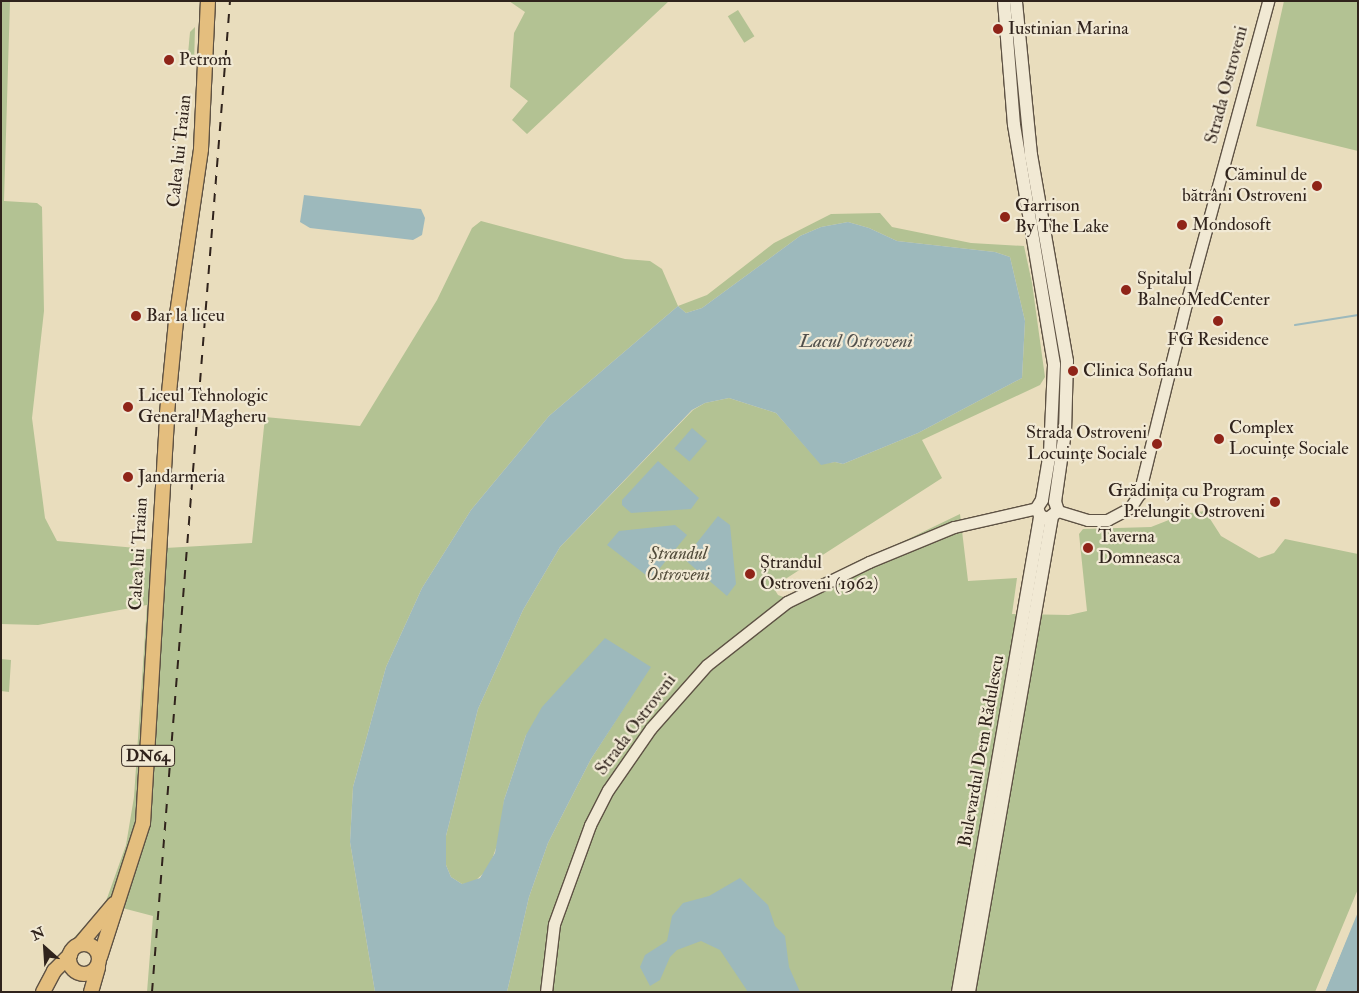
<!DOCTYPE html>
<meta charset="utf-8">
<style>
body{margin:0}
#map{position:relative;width:1359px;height:993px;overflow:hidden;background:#e9ddbd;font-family:"IM FELL Double Pica",serif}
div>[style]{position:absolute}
.green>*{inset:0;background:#b3c293;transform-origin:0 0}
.water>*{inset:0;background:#9db9bc;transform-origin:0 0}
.pier>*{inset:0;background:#e9ddbd}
.stream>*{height:2px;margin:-1px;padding:0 1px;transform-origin:1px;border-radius:1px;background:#9db9bc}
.roads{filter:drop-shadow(1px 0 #5e5244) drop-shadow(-1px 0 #5e5244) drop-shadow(0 1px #5e5244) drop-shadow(0 -1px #5e5244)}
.tertiary>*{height:11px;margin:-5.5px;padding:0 5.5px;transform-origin:5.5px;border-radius:5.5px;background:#f1e9d4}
.secondary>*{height:12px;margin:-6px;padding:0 6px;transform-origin:6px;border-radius:6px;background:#f1e9d4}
.primary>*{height:14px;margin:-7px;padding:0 7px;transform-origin:7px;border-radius:7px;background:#e4be7e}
.primary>.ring{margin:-7px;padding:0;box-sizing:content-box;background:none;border:14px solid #e4be7e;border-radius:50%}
.rail>*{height:2px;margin-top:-1px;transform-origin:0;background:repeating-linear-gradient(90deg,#30231c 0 9px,transparent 0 18px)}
.dots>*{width:14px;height:14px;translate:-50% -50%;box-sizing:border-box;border:2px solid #f1e9d4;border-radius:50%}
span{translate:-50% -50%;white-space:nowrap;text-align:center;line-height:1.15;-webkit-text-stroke:4.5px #f1e9d4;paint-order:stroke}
.shield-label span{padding:1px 4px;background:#f1e9d4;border:1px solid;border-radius:4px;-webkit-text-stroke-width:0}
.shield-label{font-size:16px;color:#30231c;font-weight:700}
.poi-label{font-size:18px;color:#30231c}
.left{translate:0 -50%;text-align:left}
.right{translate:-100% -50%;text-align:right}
.street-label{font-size:18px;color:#30231c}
.park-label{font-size:18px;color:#514b3a;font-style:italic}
.water-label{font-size:19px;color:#51504c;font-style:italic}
.frame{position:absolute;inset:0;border:2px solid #30231c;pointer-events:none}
.north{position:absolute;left:20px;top:923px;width:50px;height:50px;-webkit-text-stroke:4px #f1e9d4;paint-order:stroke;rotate:334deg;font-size:14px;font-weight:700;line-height:20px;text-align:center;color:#30231c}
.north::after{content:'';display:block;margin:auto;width:18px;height:22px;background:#30231c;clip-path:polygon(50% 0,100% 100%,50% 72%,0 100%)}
</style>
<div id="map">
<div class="green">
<i style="clip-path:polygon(1px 1px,10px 1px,4px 201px,37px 203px,42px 207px,44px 311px,32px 418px,45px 518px,57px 541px,148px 549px,252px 543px,265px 417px,360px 426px,437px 300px,472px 228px,481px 221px,625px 259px,650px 261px,662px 269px,678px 306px,707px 295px,774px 243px,831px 214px,880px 213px,892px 227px,971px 243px,1024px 246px,1032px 283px,1045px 377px,1040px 385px,922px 440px,942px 478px,773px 587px,778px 595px,786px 598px,960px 514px,968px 581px,1017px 578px,1012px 614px,1069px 615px,1087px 611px,1079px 534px,1083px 529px,1151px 527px,1184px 514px,1205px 511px,1221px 536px,1259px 558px,1274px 553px,1285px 539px,1358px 554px,1358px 889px,1315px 992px,507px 992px,529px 897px,548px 843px,591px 759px,650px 667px,526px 735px,504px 800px,502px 831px,489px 868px,473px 883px,462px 884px,451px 877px,446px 865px,446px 836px,478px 709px,523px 610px,560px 547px,693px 410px,705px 403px,729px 398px,776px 413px,821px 464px,835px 462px,843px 464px,918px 433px,1022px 378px,1025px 321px,1010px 257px,995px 252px,897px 241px,869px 228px,848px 222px,821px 227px,800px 236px,702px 308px,686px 313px,678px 306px,549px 416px,471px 510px,422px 588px,386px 667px,353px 787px,350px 842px,375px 992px,147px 992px,153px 916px,107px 904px,86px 933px,70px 944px,50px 973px,70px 942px,105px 904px,126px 845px,134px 797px,147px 605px,38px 625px,1px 624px)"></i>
<i style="clip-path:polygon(669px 1px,527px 134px,512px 120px,528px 101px,510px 87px,514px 33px,525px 12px,509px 1px)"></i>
<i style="clip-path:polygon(1284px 1px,1358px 1px,1358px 151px,1256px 126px)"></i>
<i style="left:738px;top:10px;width:31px;height:12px;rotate:58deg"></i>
<i style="clip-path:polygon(195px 27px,194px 66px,188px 54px,190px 32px)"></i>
<i style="clip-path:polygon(1px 659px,11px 660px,9px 692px,1px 691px)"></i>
</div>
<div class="water">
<i style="clip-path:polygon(304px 195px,421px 209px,425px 218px,422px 235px,413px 240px,310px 228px,300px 222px)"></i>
<i style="clip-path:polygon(848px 222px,869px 228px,897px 241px,995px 252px,1010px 257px,1025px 321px,1022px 378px,918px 433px,843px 464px,835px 462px,821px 465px,776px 413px,729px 398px,705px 403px,692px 410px,560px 547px,523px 610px,478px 709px,446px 836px,446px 865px,451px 877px,462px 884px,480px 878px,495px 853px,504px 800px,526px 735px,542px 707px,605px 638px,651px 667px,591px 759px,548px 843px,529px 897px,507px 992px,375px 992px,350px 842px,353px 787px,386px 667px,422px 588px,471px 510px,549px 416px,678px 306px,686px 313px,702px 308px,800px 236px,821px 227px)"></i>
<i style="left:692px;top:428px;width:20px;height:27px;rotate:41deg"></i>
<i style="clip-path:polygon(658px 461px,699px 498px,691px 509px,631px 513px,622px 505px,622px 500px)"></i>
<i style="clip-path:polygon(718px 516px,730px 525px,736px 584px,727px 596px,684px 559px)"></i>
<i style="clip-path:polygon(675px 525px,687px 535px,651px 579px,607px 545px,619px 531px)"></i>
<i style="clip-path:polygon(740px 878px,768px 905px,775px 926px,785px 936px,789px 967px,800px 992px,748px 992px,720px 950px,701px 941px,677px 950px,670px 957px,660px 980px,650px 986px,640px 967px,645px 955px,667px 941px,672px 916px,683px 903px,709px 896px)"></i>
<i style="clip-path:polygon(1358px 912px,1358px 992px,1325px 992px)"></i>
</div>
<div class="pier">
<i style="clip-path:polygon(1358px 910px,1325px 992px,1323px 992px,1355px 911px)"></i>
</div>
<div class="stream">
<i style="left:1295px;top:325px;width:64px;rotate:-9deg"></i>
</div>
<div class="roads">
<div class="tertiary">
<i style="left:1058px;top:511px;width:31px;rotate:17deg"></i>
<i style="left:1088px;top:520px;width:19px"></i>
<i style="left:1107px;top:520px;width:26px;rotate:-28deg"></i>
<i style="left:1130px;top:508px;width:17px;rotate:-57deg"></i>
<i style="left:1139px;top:494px;width:200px;rotate:-76.1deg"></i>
<i style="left:1187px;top:300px;width:310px;rotate:-74.8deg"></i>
<i style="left:546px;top:992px;width:68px;rotate:-83.3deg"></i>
<i style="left:554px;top:924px;width:105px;rotate:-70deg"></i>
<i style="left:590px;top:825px;width:39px;rotate:-63deg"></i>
<i style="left:608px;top:790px;width:75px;rotate:-55.3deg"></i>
<i style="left:651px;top:728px;width:84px;rotate:-48.4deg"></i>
<i style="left:707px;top:665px;width:102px;rotate:-38.2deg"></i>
<i style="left:787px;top:602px;width:91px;rotate:-26deg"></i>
<i style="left:869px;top:562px;width:92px;rotate:-22.4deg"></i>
<i style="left:954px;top:527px;width:85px;rotate:-12.9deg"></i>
</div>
<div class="secondary">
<i style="left:1004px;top:1px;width:124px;rotate:85.4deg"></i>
<i style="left:1014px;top:125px;width:243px;rotate:80.5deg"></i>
<i style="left:1054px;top:365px;width:87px;rotate:92.6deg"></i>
<i style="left:1050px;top:452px;width:49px;rotate:99.5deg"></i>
<i style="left:1042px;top:500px;width:9px;rotate:122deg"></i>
<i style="left:1037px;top:508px;width:9px;rotate:69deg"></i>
<i style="left:1040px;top:516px;width:9px;rotate:21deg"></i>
<i style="left:1048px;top:519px;width:13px;rotate:-39deg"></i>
<i style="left:1058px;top:511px;width:9px;rotate:-108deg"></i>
<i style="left:1055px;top:502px;width:71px;rotate:-81.9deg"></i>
<i style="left:1065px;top:432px;width:71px;rotate:-88.4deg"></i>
<i style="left:1067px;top:361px;width:209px;rotate:-99.9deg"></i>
<i style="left:1031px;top:155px;width:155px;rotate:-95.6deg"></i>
<i style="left:958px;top:992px;width:483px;rotate:-80.2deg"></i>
<i style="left:969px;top:992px;width:481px;rotate:-80.1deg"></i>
</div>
<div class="primary">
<i style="left:81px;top:943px;width:51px;rotate:-49.8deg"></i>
<i class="ring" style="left:69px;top:944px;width:16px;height:16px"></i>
<i style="left:100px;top:957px;width:141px;rotate:-72.2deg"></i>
<i style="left:143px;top:823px;width:411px;rotate:-86.6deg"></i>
<i style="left:167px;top:413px;width:92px;rotate:-84.4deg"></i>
<i style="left:176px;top:321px;width:174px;rotate:-81.7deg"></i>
<i style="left:201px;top:149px;width:148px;rotate:-87.3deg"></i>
<i style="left:43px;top:992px;width:24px;rotate:-62deg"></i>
<i style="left:54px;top:971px;width:23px;rotate:-45deg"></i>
<i style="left:91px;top:992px;width:26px;rotate:-74deg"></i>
</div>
</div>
<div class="rail">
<i style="left:152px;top:992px;width:994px;rotate:-85.5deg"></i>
</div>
<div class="dots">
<i style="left:998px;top:29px;background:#8f2418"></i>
<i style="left:169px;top:60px;background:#8f2418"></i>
<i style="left:1317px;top:186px;background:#8f2418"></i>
<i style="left:1005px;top:217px;background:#8f2418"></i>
<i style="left:1182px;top:225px;background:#8f2418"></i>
<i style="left:1126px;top:290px;background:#8f2418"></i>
<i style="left:136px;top:316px;background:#8f2418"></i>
<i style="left:1218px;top:321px;background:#8f2418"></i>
<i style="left:1073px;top:371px;background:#8f2418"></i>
<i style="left:128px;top:407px;background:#8f2418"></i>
<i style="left:1219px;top:439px;background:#8f2418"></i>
<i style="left:1157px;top:444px;background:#8f2418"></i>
<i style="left:128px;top:477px;background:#8f2418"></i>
<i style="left:1275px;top:502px;background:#8f2418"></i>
<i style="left:1088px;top:548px;background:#8f2418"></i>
<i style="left:750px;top:574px;background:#8f2418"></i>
</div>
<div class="shield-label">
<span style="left:148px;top:756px">DN64</span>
</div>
<div class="poi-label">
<span class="left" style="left:1008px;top:29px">Iustinian Marina</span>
<span class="left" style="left:179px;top:60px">Petrom</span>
<span class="right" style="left:1307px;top:186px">Căminul de<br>bătrâni Ostroveni</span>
<span class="left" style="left:1015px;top:217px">Garrison<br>By The Lake</span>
<span class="left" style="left:1192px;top:225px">Mondosoft</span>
<span class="left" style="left:1137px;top:290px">Spitalul<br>BalneoMedCenter</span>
<span class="left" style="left:146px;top:316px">Bar la liceu</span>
<span style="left:1218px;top:340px">FG Residence</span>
<span class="left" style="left:1083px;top:371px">Clinica Sofianu</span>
<span class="left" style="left:138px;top:407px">Liceul Tehnologic<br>General Magheru</span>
<span class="left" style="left:1229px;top:439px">Complex<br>Locuințe Sociale</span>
<span class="right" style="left:1147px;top:444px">Strada Ostroveni<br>Locuințe Sociale</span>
<span class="left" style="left:138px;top:477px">Jandarmeria</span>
<span class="right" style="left:1265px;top:502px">Grădinița cu Program<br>Prelungit Ostroveni</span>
<span class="left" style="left:1098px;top:548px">Taverna<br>Domneasca</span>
<span class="left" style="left:760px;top:574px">Ștrandul<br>Ostroveni (1962)</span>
</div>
<div class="street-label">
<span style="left:1227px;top:85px;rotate:-75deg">Strada Ostroveni</span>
<span style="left:180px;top:151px;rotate:-84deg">Calea lui Traian</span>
<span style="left:139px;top:554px;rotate:-87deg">Calea lui Traian</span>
<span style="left:636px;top:725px;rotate:-53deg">Strada Ostroveni</span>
<span style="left:982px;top:751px;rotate:-80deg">Bulevardul Dem Rădulescu</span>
</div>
<div class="park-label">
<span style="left:678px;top:565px">Ștrandul<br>Ostroveni</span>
</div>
<div class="water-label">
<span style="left:856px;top:342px">Lacul Ostroveni</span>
</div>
<div class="frame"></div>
<div class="north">N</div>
</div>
